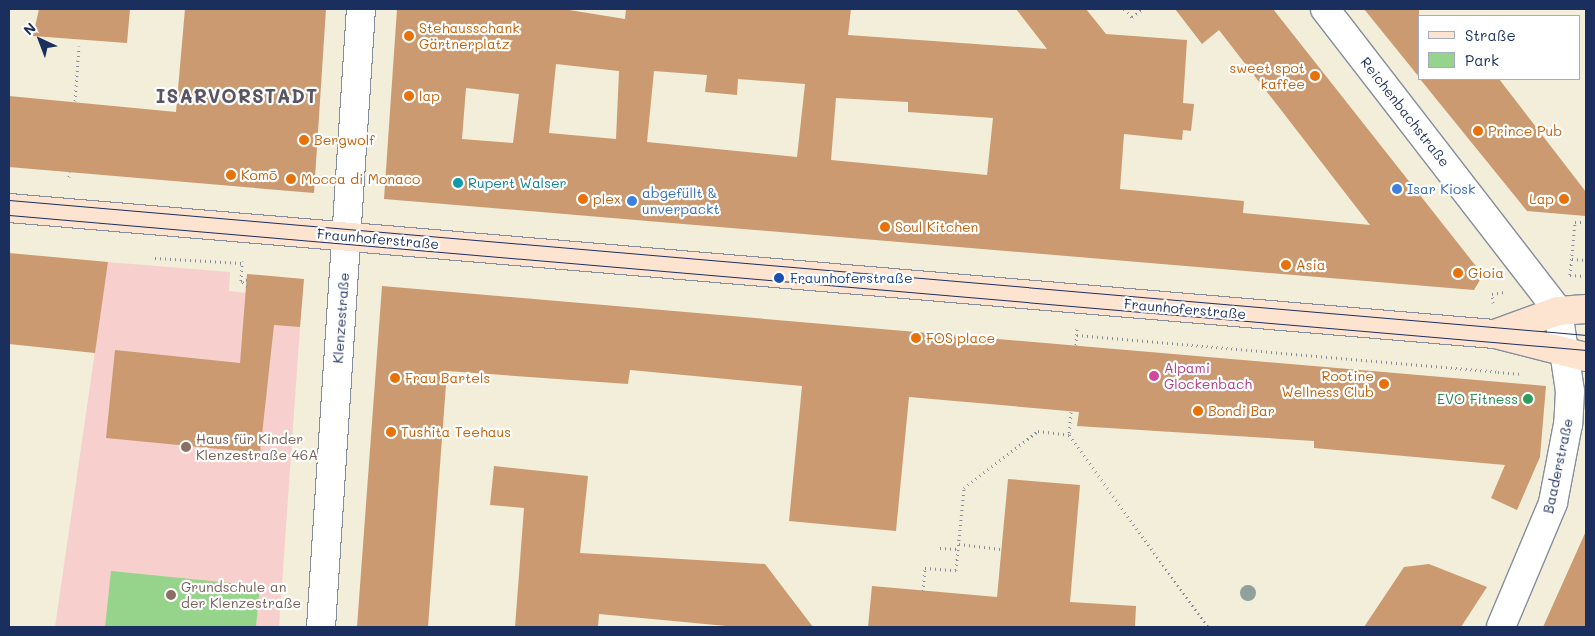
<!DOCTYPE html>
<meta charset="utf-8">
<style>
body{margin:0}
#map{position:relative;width:1595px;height:636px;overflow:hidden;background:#f2eeda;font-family:Mali,sans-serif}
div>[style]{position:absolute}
.built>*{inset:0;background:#f7d0cd}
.green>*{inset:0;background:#95d48a}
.building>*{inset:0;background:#cb9a70}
.path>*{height:3px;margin-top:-1.5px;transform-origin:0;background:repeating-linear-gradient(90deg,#868e9c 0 1px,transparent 0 5px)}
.roads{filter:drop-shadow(1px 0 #868e9c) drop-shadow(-1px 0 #868e9c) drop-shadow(0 1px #868e9c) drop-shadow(0 -1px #868e9c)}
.minor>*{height:28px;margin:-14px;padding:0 14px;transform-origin:14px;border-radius:14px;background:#fff}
.secondary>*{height:28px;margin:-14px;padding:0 14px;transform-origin:14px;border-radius:14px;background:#fde4d1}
.tram>*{height:1px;margin:-0.5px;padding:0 0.5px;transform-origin:0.5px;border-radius:0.5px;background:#1b2f5e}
.trees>*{width:16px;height:16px;margin:-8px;border-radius:50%;background:#90a09d}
.dots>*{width:14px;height:14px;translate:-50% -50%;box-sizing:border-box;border:2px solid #fff;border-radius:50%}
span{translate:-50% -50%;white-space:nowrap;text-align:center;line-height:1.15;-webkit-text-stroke:4.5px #fff;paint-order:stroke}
.food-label{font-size:14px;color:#c56008}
.left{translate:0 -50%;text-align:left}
.right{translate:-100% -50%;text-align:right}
.street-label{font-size:14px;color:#1b2f5e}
.culture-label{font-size:14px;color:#0d838f}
.shop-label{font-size:14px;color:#366cbe}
.transit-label{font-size:14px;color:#164399}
.hotel-label{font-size:14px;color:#b23c85}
.leisure-label{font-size:14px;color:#27864d}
.education-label{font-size:14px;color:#785e54}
.district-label{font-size:19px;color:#595464;font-weight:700;letter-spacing:1px}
.frame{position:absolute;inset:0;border:10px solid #1b2f5e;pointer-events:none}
.legend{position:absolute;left:1418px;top:15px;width:162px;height:65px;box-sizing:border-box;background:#fff;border:1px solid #a4acbf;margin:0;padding:6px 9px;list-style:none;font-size:15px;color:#1b2f5e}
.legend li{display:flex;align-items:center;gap:10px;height:25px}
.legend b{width:25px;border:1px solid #a4acbf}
.north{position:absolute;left:15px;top:15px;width:50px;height:50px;-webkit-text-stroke:4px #fff;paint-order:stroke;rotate:317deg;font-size:14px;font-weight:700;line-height:20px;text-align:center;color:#1b2f5e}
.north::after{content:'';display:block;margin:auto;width:18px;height:22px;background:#1b2f5e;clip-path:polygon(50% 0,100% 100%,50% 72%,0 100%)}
</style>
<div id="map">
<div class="built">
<i style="clip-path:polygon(108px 262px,230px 272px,229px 291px,247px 293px,300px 327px,279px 627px,55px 627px)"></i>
</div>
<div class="green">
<i style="clip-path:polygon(111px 571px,260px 586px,256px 627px,105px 627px)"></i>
</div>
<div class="building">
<i style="clip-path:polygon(39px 9px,130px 9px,127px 43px,33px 36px)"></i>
<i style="clip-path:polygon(185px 9px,326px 9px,314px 193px,9px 167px,9px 96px,176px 112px)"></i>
<i style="clip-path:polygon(evenodd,397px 9px,563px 9px,625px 19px,626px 9px,851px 9px,848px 35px,1047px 49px,1016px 9px,1086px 9px,1106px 34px,1187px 40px,1183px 103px,1194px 104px,1191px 131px,1183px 130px,1182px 140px,1124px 134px,1120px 189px,1244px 201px,1243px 213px,1370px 225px,1219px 30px,1202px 44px,1175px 9px,1273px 9px,1483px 275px,1474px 290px,384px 199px,397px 9px,556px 64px,619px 71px,616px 139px,549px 133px,556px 64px,397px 9px,654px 71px,707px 75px,705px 92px,737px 95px,738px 79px,805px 84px,797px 157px,647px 142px,654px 71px,397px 9px,466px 88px,519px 94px,513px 143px,462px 139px,466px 88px,397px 9px,836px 98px,908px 102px,908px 112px,993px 118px,987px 175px,831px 160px,836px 98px)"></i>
<i style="clip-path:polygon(1364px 9px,1419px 9px,1419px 77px)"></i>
<i style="clip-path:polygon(1420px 79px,1499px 79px,1586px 192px,1586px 216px,1527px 211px)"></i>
<i style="clip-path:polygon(9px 253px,108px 262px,95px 353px,9px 344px)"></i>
<i style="clip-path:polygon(247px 274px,304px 279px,300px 327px,274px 325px,260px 453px,106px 438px,115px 350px,240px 363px)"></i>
<i style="clip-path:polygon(382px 286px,1546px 386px,1540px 457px,1517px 510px,1491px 498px,1505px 465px,1314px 448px,1314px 441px,1077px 426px,1079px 412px,909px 397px,896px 531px,789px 521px,802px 386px,630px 370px,628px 384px,447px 371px,428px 627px,357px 627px)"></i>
<i style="clip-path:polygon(494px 466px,588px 476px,580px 553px,765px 564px,813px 627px,737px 627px,599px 614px,598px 627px,515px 627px,524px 508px,490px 505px)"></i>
<i style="clip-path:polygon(1008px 479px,1080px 485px,1070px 602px,1136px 606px,1135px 627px,868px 627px,872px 586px,997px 597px)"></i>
<i style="clip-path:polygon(1586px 531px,1586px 627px,1543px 627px)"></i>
<i style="clip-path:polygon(1429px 564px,1487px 587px,1461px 627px,1364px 627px,1404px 567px)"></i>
</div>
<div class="path">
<i style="left:1124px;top:9px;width:11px;rotate:45deg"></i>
<i style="left:1132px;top:17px;width:14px;rotate:-36deg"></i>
<i style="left:75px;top:101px;width:55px;rotate:-85.8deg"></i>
<i style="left:69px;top:177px;width:5px;rotate:-79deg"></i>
<i style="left:155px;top:258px;width:87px;rotate:3.3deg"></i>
<i style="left:1572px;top:259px;width:14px;rotate:4deg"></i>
<i style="left:1570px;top:275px;width:53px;rotate:-84.6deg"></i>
<i style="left:1575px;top:222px;width:11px"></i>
<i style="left:1570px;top:275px;width:15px;rotate:4deg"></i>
<i style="left:241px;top:281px;width:20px;rotate:-87deg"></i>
<i style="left:247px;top:286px;width:8px;rotate:-140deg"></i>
<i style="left:241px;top:281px;width:7px;rotate:-16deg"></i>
<i style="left:1493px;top:303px;width:9px;rotate:-96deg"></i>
<i style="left:1492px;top:294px;width:12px;rotate:-9deg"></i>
<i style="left:1077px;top:335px;width:423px;rotate:5deg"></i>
<i style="left:1076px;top:345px;width:17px;rotate:-87deg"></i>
<i style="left:1498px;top:372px;width:21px;rotate:5deg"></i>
<i style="left:1071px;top:412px;width:23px;rotate:95deg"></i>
<i style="left:1069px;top:435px;width:237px;rotate:54.1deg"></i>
<i style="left:959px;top:544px;width:42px;rotate:6.8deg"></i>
<i style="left:940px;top:548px;width:19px;rotate:3deg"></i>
<i style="left:923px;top:591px;width:23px;rotate:-85deg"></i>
<i style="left:925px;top:568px;width:31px;rotate:4deg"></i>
<i style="left:956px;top:570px;width:82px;rotate:-84.4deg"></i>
<i style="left:964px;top:488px;width:93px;rotate:-37.6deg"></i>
<i style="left:1038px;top:431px;width:31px;rotate:7deg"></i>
</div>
<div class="roads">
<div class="minor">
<i style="left:1325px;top:9px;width:381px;rotate:52.3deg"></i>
<i style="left:1558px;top:311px;width:81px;rotate:81.5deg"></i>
<i style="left:1570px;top:391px;width:33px;rotate:93deg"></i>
<i style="left:1568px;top:424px;width:80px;rotate:100.8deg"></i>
<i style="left:1553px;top:503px;width:134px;rotate:112.8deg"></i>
<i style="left:321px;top:627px;width:619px;rotate:-86.3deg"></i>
</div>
<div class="secondary">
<i style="left:9px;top:208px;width:1491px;rotate:4.85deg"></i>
<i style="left:1495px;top:334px;width:94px;rotate:14.2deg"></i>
<i style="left:1495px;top:334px;width:67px;rotate:-20.1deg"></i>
<i style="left:1558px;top:311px;width:28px;rotate:-4deg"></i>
</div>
</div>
<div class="tram">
<i style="left:9px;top:200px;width:1583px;rotate:4.89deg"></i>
<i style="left:9px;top:215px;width:1583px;rotate:4.89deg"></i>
</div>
<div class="trees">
<i style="left:1248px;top:593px"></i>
</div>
<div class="dots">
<i style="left:409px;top:36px;background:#e8710a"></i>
<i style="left:1315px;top:76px;background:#e8710a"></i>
<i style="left:409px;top:96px;background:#e8710a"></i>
<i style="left:1478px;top:131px;background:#e8710a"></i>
<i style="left:304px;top:140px;background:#e8710a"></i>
<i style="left:231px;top:175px;background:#e8710a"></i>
<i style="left:291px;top:179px;background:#e8710a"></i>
<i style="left:458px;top:183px;background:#0f9aa8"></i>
<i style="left:1397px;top:189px;background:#3f7fe0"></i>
<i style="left:583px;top:199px;background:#e8710a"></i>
<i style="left:1564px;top:199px;background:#e8710a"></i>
<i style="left:632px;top:201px;background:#3f7fe0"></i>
<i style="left:885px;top:227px;background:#e8710a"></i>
<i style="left:1286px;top:265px;background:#e8710a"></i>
<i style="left:1458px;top:273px;background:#e8710a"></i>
<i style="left:779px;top:278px;background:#1a4fb4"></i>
<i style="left:916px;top:338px;background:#e8710a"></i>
<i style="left:1154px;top:376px;background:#d1479c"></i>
<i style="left:395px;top:378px;background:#e8710a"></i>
<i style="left:1384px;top:384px;background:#e8710a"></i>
<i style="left:1528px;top:399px;background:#2e9e5b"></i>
<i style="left:1198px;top:411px;background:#e8710a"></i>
<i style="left:391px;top:432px;background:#e8710a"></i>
<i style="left:186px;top:447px;background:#8d6e63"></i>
<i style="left:171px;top:595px;background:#8d6e63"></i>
</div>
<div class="food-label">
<span class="left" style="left:419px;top:36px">Stehausschank<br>Gärtnerplatz</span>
<span class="right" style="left:1305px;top:76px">sweet spot<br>kaffee</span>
<span class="left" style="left:419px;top:96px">lap</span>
<span class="left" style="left:1488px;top:131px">Prince Pub</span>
<span class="left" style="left:314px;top:140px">Bergwolf</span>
<span class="left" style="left:241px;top:175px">Komō</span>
<span class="left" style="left:301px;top:179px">Mocca di Monaco</span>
<span class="left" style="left:593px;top:199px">plex</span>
<span class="right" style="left:1554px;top:199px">Lap</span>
<span class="left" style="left:895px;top:227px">Soul Kitchen</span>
<span class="left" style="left:1296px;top:265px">Asia</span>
<span class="left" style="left:1468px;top:273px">Gioia</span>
<span class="left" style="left:926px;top:338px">FOS place</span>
<span class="right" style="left:1374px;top:384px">Rootine<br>Wellness Club</span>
<span class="left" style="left:405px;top:378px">Frau Bartels</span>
<span class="left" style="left:1208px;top:411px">Bondi Bar</span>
<span class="left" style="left:401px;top:432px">Tushita Teehaus</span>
</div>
<div class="street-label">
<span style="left:1405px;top:112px;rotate:52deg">Reichenbachstraße</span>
<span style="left:378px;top:239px;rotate:5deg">Fraunhoferstraße</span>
<span style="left:1185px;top:309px;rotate:5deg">Fraunhoferstraße</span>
<span style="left:341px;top:318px;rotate:-86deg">Klenzestraße</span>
<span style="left:1558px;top:466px;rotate:-78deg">Baaderstraße</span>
</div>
<div class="culture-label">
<span class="left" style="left:468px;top:183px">Rupert Walser</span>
</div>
<div class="shop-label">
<span class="left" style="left:1407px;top:189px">Isar Kiosk</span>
<span class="left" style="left:642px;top:201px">abgefüllt &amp;<br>unverpackt</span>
</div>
<div class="transit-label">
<span class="left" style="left:790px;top:278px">Fraunhoferstraße</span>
</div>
<div class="hotel-label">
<span class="left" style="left:1164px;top:376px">Alpami<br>Glockenbach</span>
</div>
<div class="leisure-label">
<span class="right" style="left:1518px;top:399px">EVO Fitness</span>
</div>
<div class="education-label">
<span class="left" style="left:196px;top:447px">Haus für Kinder<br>Klenzestraße 46A</span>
<span class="left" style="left:181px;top:595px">Grundschule an<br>der Klenzestraße</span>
</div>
<div class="district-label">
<span style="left:237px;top:96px">ISARVORSTADT</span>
</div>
<div class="frame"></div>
<ul class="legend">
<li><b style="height:6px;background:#fde4d1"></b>Straße</li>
<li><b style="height:14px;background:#95d48a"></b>Park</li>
</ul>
<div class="north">N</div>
</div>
